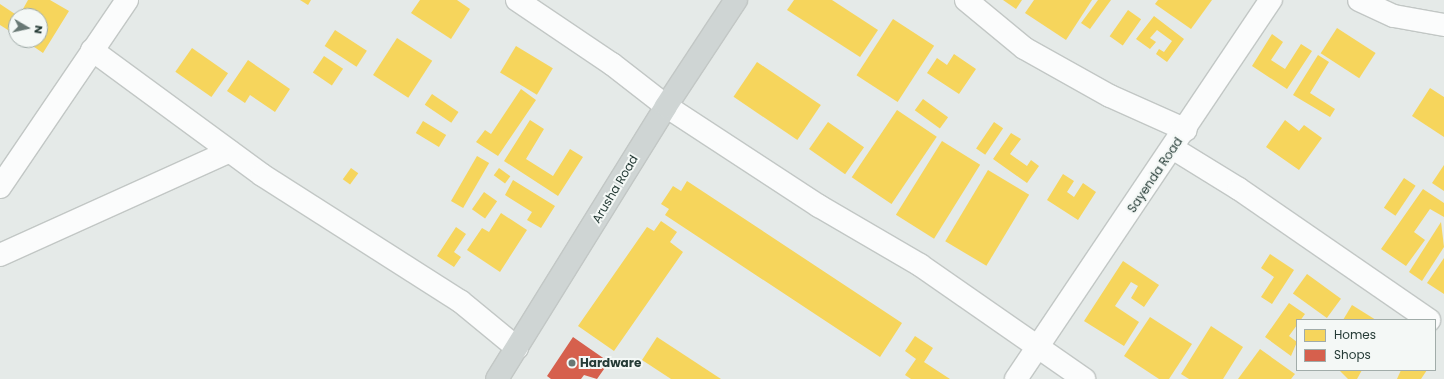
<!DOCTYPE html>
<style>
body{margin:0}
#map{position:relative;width:1444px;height:379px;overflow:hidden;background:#e5eae8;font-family:Poppins,sans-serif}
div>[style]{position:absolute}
.homes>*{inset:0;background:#f6d55c;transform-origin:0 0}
.shops>*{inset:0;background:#d6604d}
.roads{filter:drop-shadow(1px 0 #c2c7c5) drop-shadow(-1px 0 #c2c7c5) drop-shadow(0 1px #c2c7c5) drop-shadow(0 -1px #c2c7c5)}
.minor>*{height:22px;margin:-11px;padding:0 11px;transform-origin:11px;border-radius:11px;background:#fbfcfc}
.major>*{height:22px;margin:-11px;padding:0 11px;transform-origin:11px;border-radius:11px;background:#cfd5d4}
.dots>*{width:11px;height:11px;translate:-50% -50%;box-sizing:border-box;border:2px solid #f4f8f6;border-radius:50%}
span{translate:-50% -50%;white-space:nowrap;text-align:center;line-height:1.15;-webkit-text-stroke:4px #f4f8f6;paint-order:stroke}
.street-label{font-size:12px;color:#253b36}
.poi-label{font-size:12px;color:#253b36;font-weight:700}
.left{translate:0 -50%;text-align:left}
.legend{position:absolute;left:1296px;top:319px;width:140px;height:52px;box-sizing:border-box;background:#f4f8f6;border:1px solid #a1aca9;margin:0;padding:5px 7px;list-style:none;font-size:12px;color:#253b36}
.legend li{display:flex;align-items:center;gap:8px;height:20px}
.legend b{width:20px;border:1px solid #a1aca9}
.north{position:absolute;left:8px;top:8px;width:40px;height:40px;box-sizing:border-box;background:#f4f8f6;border:1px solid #a1aca9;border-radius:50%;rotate:99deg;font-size:11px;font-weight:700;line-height:16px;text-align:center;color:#253b36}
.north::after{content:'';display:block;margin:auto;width:14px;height:18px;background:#687874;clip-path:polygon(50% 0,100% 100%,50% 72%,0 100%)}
</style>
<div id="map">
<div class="homes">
<i style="clip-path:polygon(28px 0,50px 0,69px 11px,43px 53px,24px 40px,40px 40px,40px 16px,19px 16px)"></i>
<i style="clip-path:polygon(300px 0,311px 0,308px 5px)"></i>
<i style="clip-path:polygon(420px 0,457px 0,470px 9px,451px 39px,411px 13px)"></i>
<i style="clip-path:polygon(794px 0,832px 0,878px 30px,860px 57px,787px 10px)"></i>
<i style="clip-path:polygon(1003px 0,1022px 0,1016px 9px)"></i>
<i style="clip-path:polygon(1034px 0,1092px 0,1066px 40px,1025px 13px)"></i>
<i style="clip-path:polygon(1098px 0,1111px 0,1090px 29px,1081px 23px)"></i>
<i style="clip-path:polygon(1158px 0,1212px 0,1191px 29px,1155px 4px)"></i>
<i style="clip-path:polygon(0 4px,18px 16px,16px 35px,0 25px)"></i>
<i style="left:1128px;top:10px;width:16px;height:32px;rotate:35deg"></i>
<i style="clip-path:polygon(1154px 16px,1184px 39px,1167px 62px,1156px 54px,1159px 49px,1164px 52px,1172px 41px,1157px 30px,1150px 38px,1156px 42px,1150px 49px,1136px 39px)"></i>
<i style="left:893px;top:19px;width:49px;height:67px;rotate:33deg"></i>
<i style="left:1337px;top:28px;width:46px;height:30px;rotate:33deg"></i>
<i style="left:335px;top:30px;width:38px;height:19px;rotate:33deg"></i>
<i style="clip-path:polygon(1272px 34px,1283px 42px,1271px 60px,1285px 69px,1301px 44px,1312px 51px,1287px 89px,1252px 66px)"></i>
<i style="left:397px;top:38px;width:42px;height:44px;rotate:33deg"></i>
<i style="left:516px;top:46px;width:43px;height:31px;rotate:31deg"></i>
<i style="left:192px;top:48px;width:44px;height:29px;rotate:35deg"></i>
<i style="clip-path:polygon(954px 54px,976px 69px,959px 94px,927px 73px,937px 58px,947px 65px)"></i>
<i style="clip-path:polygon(1318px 55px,1329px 62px,1310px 93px,1335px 109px,1330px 117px,1293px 95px)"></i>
<i style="left:324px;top:56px;width:23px;height:20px;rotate:34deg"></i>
<i style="clip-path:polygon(248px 60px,290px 89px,275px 112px,250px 95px,245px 103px,227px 91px)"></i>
<i style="left:757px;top:62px;width:77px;height:42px;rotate:34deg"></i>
<i style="clip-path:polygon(1430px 88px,1444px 97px,1444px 137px,1412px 116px)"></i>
<i style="clip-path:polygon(521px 89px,536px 100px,498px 156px,476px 142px,485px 130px,491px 134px)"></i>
<i style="left:432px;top:94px;width:32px;height:13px;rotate:34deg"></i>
<i style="left:923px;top:99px;width:31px;height:14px;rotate:36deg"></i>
<i style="left:897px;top:110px;width:48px;height:81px;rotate:34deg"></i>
<i style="clip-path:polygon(530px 120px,544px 129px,526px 159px,553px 176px,570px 149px,583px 157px,558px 196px,504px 161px)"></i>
<i style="clip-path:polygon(1285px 120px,1299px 131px,1304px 125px,1322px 138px,1299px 170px,1266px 147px)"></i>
<i style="left:423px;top:121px;width:27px;height:14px;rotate:31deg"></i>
<i style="left:828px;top:122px;width:44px;height:33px;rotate:35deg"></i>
<i style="left:994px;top:122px;width:11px;height:32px;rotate:34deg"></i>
<i style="clip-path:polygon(1011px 133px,1021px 139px,1010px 154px,1027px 166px,1031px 160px,1039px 166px,1027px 183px,993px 159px)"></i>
<i style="left:942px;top:141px;width:45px;height:87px;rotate:32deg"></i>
<i style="left:477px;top:156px;width:14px;height:52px;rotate:30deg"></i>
<i style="clip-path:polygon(1444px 165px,1444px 191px,1432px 183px)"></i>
<i style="left:351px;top:168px;width:9px;height:14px;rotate:36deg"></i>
<i style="left:499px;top:168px;width:14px;height:9px;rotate:36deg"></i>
<i style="left:988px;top:170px;width:48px;height:83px;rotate:31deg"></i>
<i style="clip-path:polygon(1063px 174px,1074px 181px,1067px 192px,1074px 197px,1083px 183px,1096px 192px,1078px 220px,1047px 200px)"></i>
<i style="left:1404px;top:178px;width:14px;height:36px;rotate:34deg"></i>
<i style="clip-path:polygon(513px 180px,555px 206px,541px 228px,527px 220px,532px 212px,505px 195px)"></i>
<i style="clip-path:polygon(687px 181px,902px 323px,880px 357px,665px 215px,669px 209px,661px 204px,673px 186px,681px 191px)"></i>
<i style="clip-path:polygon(1423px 189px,1444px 203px,1444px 217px,1430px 209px,1414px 232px,1425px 240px,1406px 266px,1381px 249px)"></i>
<i style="left:484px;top:192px;width:16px;height:21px;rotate:35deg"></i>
<i style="clip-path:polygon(501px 213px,527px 230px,500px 272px,467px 250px,482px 228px,489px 232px)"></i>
<i style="clip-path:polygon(661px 221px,677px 232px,670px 242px,683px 252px,614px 351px,578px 326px,647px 227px,654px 231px)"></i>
<i style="clip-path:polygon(1441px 222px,1444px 247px,1422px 281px,1409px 272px)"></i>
<i style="clip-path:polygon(456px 227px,466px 234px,454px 252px,461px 257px,454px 267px,437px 256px)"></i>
<i style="clip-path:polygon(1270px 254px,1294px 270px,1272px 304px,1261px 297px,1274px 277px,1261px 268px)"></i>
<i style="clip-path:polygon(1444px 258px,1444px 294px,1427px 283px)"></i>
<i style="clip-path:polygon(1123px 261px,1159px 285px,1144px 307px,1131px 298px,1138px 286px,1131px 282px,1115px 306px,1139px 322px,1124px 346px,1084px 321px)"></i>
<i style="left:1307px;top:274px;width:42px;height:24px;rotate:36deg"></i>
<i style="clip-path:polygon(1289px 303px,1305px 314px,1289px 336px,1297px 342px,1291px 356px,1265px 337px)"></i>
<i style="clip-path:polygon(1352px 305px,1376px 320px,1343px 320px)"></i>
<i style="clip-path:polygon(1150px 317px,1192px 344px,1169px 379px,1159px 379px,1124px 356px)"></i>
<i style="clip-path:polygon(1211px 326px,1243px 347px,1223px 379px,1189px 379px,1181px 374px)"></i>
<i style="clip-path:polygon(915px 336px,933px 348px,924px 362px,950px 379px,911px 379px,905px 375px,916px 359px,905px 351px)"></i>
<i style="clip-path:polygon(657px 337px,721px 379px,671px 379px,642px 360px)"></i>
<i style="clip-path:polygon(1260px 349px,1295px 374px,1291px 379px,1238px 379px)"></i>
<i style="clip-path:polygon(1339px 370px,1362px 370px,1357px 379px,1348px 379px)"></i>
<i style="clip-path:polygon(1401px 370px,1427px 370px,1421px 379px,1397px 379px)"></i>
</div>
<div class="shops">
<i style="clip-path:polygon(573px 337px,609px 362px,597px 379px,584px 375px,581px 379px,551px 379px,547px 376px)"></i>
</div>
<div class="roads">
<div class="minor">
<i style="left:517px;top:0;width:115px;rotate:34deg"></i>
<i style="left:612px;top:64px;width:68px;rotate:37.9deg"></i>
<i style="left:666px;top:106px;width:183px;rotate:33.2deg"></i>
<i style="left:819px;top:206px;width:117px;rotate:30.3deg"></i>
<i style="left:920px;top:265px;width:200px;rotate:34.8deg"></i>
<i style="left:966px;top:0;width:75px;rotate:39.6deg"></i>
<i style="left:1024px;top:48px;width:98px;rotate:29.2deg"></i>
<i style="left:1110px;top:96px;width:83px;rotate:24.1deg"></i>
<i style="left:1359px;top:0;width:38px;rotate:25deg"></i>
<i style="left:1394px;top:16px;width:51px;rotate:10.2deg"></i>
<i style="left:92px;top:50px;width:211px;rotate:36.3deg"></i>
<i style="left:262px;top:175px;width:235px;rotate:32.5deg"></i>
<i style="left:460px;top:301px;width:74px;rotate:39.5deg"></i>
<i style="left:1174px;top:149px;width:76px;rotate:31.6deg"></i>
<i style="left:1239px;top:189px;width:231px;rotate:34.6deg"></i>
<i style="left:0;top:187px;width:226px;rotate:-55.8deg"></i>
<i style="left:0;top:255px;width:252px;rotate:-24.3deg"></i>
<i style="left:1016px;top:379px;width:457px;rotate:-56.1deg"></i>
</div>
<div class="major">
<i style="left:497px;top:379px;width:321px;rotate:-58.2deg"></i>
<i style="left:666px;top:106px;width:127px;rotate:-56.6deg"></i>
</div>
</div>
<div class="dots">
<i style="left:572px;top:363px;background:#687874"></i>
</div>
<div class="street-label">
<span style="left:1155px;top:175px;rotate:-56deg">Sayenda Road</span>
<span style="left:615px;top:189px;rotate:-59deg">Arusha Road</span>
</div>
<div class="poi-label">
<span class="left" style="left:580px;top:363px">Hardware</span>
</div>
<ul class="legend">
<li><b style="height:11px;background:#f6d55c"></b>Homes</li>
<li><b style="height:11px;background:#d6604d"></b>Shops</li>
</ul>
<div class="north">N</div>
</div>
